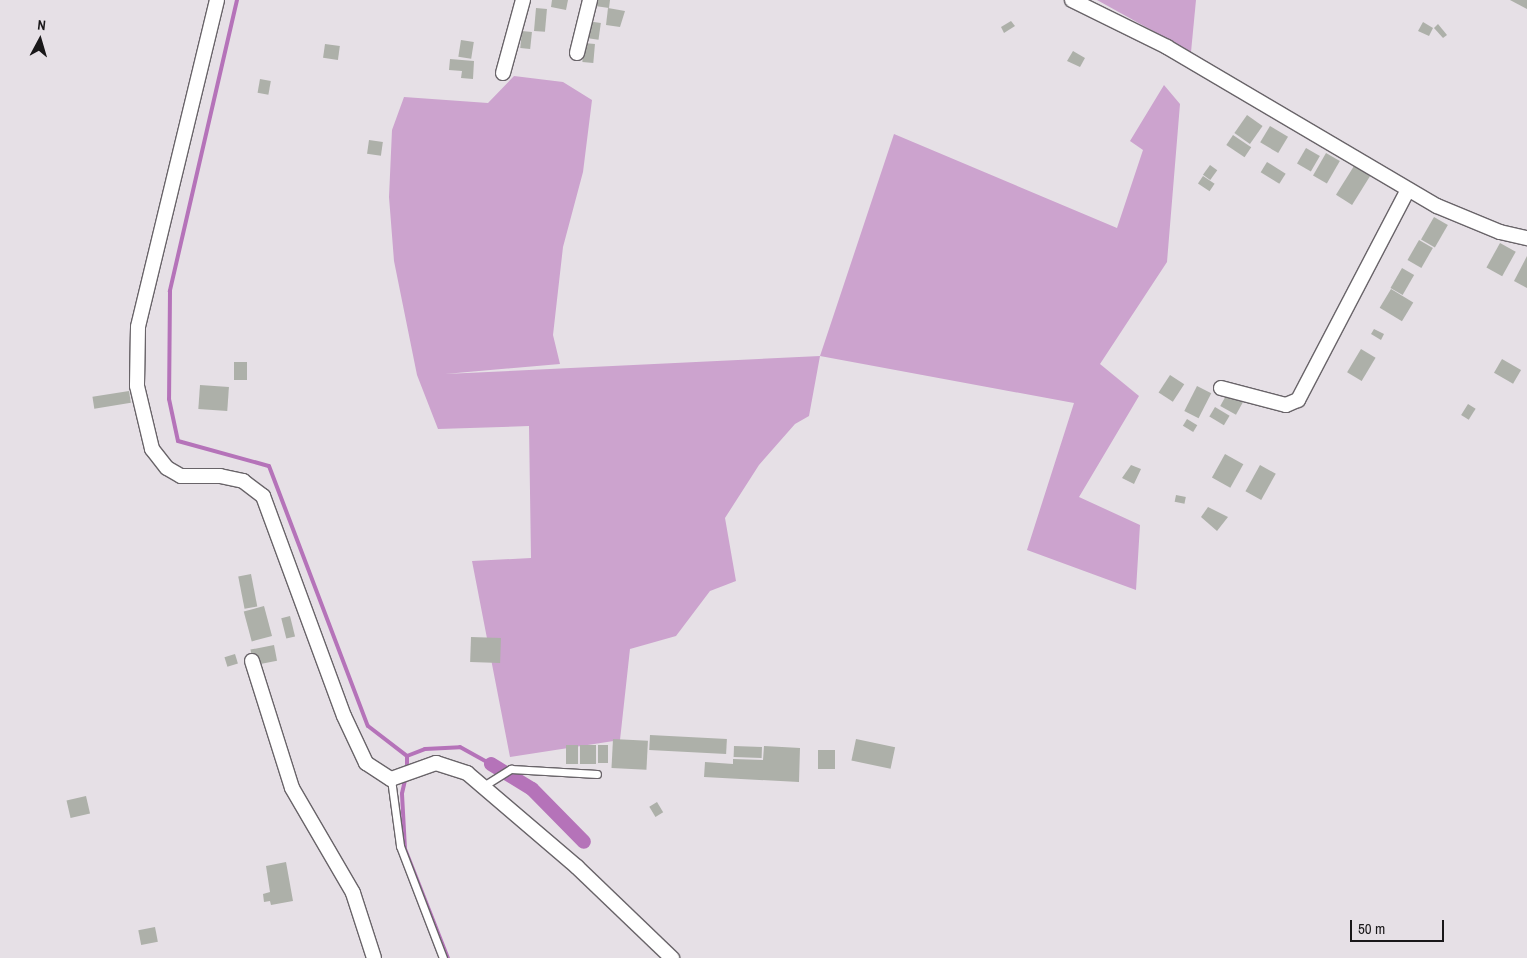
<!DOCTYPE html>
<style>
body{margin:0}
#map{position:relative;width:1527px;height:958px;overflow:hidden;background:#e6e0e6;font-family:"Archivo Narrow",sans-serif}
div>[style]{position:absolute}
.green>*{inset:0;background:#cca3ce}
.stream>*{height:4px;margin:-2px;padding:0 2px;transform-origin:2px;border-radius:2px;background:#b573b9}
.canal>*{height:14px;margin:-7px;padding:0 7px;transform-origin:7px;border-radius:7px;background:#b573b9}
.building>*{inset:0;background:#adb0a9;transform-origin:0 0}
.roads{filter:drop-shadow(1px 0 #696469) drop-shadow(-1px 0 #696469) drop-shadow(0 1px #696469) drop-shadow(0 -1px #696469)}
.lane>*{height:7px;margin:-3.5px;padding:0 3.5px;transform-origin:3.5px;border-radius:3.5px;background:#fff}
.street>*{height:14px;margin:-7px;padding:0 7px;transform-origin:7px;border-radius:7px;background:#fff}
span{translate:-50% -50%;white-space:nowrap;text-align:center;line-height:1.15;-webkit-text-stroke:4px #e6e0e6;paint-order:stroke}
.north{position:absolute;left:15px;top:15px;width:50px;height:50px;-webkit-text-stroke:4px #e6e0e6;paint-order:stroke;rotate:6deg;font-size:14px;font-weight:700;line-height:20px;text-align:center;color:#191719}
.north::after{content:'';display:block;margin:auto;width:18px;height:22px;background:#191719;clip-path:polygon(50% 0,100% 100%,50% 72%,0 100%)}
.scale{position:absolute;left:1350px;top:920px;width:94px;height:22px;box-sizing:border-box;border:2px solid #191719;border-top:0;padding-left:6px;font-size:15px;line-height:18px;white-space:nowrap;color:#191719;-webkit-text-stroke:4px #e6e0e6;paint-order:stroke}
</style>
<div id="map">
<div class="green">
<i style="clip-path:polygon(1097px 0,1196px 0,1191px 52px)"></i>
<i style="clip-path:polygon(514px 76px,563px 82px,592px 100px,583px 172px,563px 247px,553px 335px,560px 364px,445px 374px,820px 356px,894px 134px,1117px 228px,1143px 150px,1130px 141px,1164px 85px,1180px 104px,1167px 262px,1100px 364px,1139px 396px,1079px 497px,1140px 525px,1136px 590px,1027px 550px,1074px 403px,820px 356px,809px 416px,795px 424px,759px 465px,725px 518px,736px 581px,710px 591px,676px 636px,630px 649px,620px 740px,510px 757px,472px 561px,531px 558px,529px 426px,438px 429px,417px 375px,394px 261px,389px 197px,392px 130px,404px 97px,488px 103px)"></i>
</div>
<div class="stream">
<i style="left:237px;top:0;width:299px;rotate:103deg"></i>
<i style="left:170px;top:291px;width:108px;rotate:90.5deg"></i>
<i style="left:169px;top:399px;width:43px;rotate:77.9deg"></i>
<i style="left:178px;top:441px;width:94px;rotate:15.4deg"></i>
<i style="left:269px;top:466px;width:278px;rotate:69.2deg"></i>
<i style="left:368px;top:726px;width:49px;rotate:37.6deg"></i>
<i style="left:407px;top:756px;width:19px;rotate:-21deg"></i>
<i style="left:425px;top:749px;width:35px;rotate:-3deg"></i>
<i style="left:460px;top:747px;width:35px;rotate:29deg"></i>
<i style="left:407px;top:756px;width:13px;rotate:90deg"></i>
<i style="left:406px;top:776px;width:18px;rotate:103deg"></i>
<i style="left:402px;top:794px;width:55px;rotate:86.9deg"></i>
<i style="left:405px;top:849px;width:117px;rotate:68.5deg"></i>
</div>
<div class="canal">
<i style="left:491px;top:764px;width:48px;rotate:31.4deg"></i>
<i style="left:532px;top:789px;width:74px;rotate:45.5deg"></i>
</div>
<div class="building">
<i style="clip-path:polygon(552px 0,568px 0,566px 10px,551px 7px)"></i>
<i style="clip-path:polygon(595px 0,610px 0,609px 8px,595px 6px)"></i>
<i style="clip-path:polygon(1510px 0,1527px 0,1527px 9px)"></i>
<i style="left:536px;top:8px;width:11px;height:23px;rotate:5deg"></i>
<i style="clip-path:polygon(608px 8px,625px 11px,620px 27px,606px 25px)"></i>
<i style="left:587px;top:21px;width:14px;height:17px;rotate:8deg"></i>
<i style="clip-path:polygon(1011px 21px,1015px 26px,1004px 33px,1001px 27px)"></i>
<i style="clip-path:polygon(1423px 22px,1433px 28px,1429px 36px,1418px 31px)"></i>
<i style="clip-path:polygon(1438px 24px,1447px 35px,1443px 38px,1434px 28px)"></i>
<i style="left:522px;top:31px;width:10px;height:17px;rotate:6deg"></i>
<i style="left:461px;top:40px;width:13px;height:17px;rotate:9deg"></i>
<i style="left:584px;top:43px;width:11px;height:19px;rotate:5deg"></i>
<i style="left:325px;top:44px;width:15px;height:14px;rotate:8deg"></i>
<i style="clip-path:polygon(1073px 51px,1085px 58px,1080px 67px,1067px 61px)"></i>
<i style="clip-path:polygon(450px 59px,474px 61px,473px 79px,461px 78px,462px 71px,449px 70px)"></i>
<i style="left:260px;top:79px;width:11px;height:14px;rotate:10deg"></i>
<i style="left:1247px;top:115px;width:19px;height:22px;rotate:35deg"></i>
<i style="left:1270px;top:126px;width:21px;height:19px;rotate:31deg"></i>
<i style="left:1233px;top:135px;width:22px;height:12px;rotate:34deg"></i>
<i style="left:369px;top:140px;width:14px;height:14px;rotate:8deg"></i>
<i style="left:1306px;top:148px;width:16px;height:18px;rotate:30deg"></i>
<i style="left:1326px;top:153px;width:16px;height:26px;rotate:30deg"></i>
<i style="left:1267px;top:162px;width:22px;height:12px;rotate:32deg"></i>
<i style="left:1210px;top:165px;width:9px;height:12px;rotate:36deg"></i>
<i style="left:1354px;top:166px;width:19px;height:34px;rotate:32deg"></i>
<i style="left:1203px;top:176px;width:14px;height:9px;rotate:34deg"></i>
<i style="left:1434px;top:217px;width:16px;height:26px;rotate:30deg"></i>
<i style="left:1419px;top:240px;width:16px;height:23px;rotate:30deg"></i>
<i style="left:1500px;top:243px;width:18px;height:28px;rotate:29deg"></i>
<i style="clip-path:polygon(1527px 256px,1527px 288px,1514px 281px)"></i>
<i style="left:1402px;top:268px;width:14px;height:23px;rotate:30deg"></i>
<i style="left:1391px;top:289px;width:26px;height:22px;rotate:31deg"></i>
<i style="clip-path:polygon(1374px 329px,1384px 334px,1381px 340px,1371px 334px)"></i>
<i style="left:1361px;top:349px;width:17px;height:27px;rotate:31deg"></i>
<i style="left:1502px;top:359px;width:22px;height:16px;rotate:30deg"></i>
<i style="left:234px;top:362px;width:13px;height:18px"></i>
<i style="left:1170px;top:375px;width:17px;height:21px;rotate:33deg"></i>
<i style="left:200px;top:385px;width:29px;height:24px;rotate:4deg"></i>
<i style="left:1197px;top:386px;width:16px;height:28px;rotate:27deg"></i>
<i style="left:129px;top:391px;width:12px;height:37px;rotate:81deg"></i>
<i style="left:1228px;top:392px;width:18px;height:16px;rotate:29deg"></i>
<i style="left:1468px;top:404px;width:9px;height:13px;rotate:32deg"></i>
<i style="left:1215px;top:407px;width:17px;height:11px;rotate:31deg"></i>
<i style="left:1187px;top:419px;width:12px;height:8px;rotate:31deg"></i>
<i style="left:1225px;top:454px;width:21px;height:27px;rotate:29deg"></i>
<i style="clip-path:polygon(1131px 465px,1141px 469px,1134px 484px,1122px 478px)"></i>
<i style="left:1260px;top:465px;width:18px;height:30px;rotate:29deg"></i>
<i style="left:1176px;top:495px;width:10px;height:7px;rotate:11deg"></i>
<i style="clip-path:polygon(1208px 507px,1228px 517px,1217px 531px,1201px 517px)"></i>
<i style="left:251px;top:574px;width:33px;height:13px;rotate:79deg"></i>
<i style="left:264px;top:606px;width:31px;height:21px;rotate:75deg"></i>
<i style="left:290px;top:616px;width:21px;height:9px;rotate:76deg"></i>
<i style="left:471px;top:637px;width:30px;height:25px;rotate:2deg"></i>
<i style="left:274px;top:645px;width:16px;height:24px;rotate:79deg"></i>
<i style="left:235px;top:654px;width:10px;height:11px;rotate:73deg"></i>
<i style="left:650px;top:735px;width:77px;height:15px;rotate:3deg"></i>
<i style="left:613px;top:739px;width:35px;height:29px;rotate:3deg"></i>
<i style="left:856px;top:739px;width:40px;height:22px;rotate:12deg"></i>
<i style="left:566px;top:745px;width:12px;height:19px"></i>
<i style="left:580px;top:745px;width:16px;height:19px"></i>
<i style="left:598px;top:745px;width:10px;height:18px"></i>
<i style="left:734px;top:746px;width:28px;height:11px;rotate:2deg"></i>
<i style="clip-path:polygon(764px 746px,800px 748px,799px 782px,704px 777px,705px 762px,733px 764px,733px 759px,763px 760px)"></i>
<i style="left:818px;top:750px;width:17px;height:19px"></i>
<i style="left:86px;top:796px;width:18px;height:20px;rotate:77deg"></i>
<i style="left:657px;top:802px;width:12px;height:9px;rotate:59deg"></i>
<i style="clip-path:polygon(286px 862px,293px 901px,271px 905px,270px 901px,264px 902px,263px 894px,270px 892px,266px 866px)"></i>
<i style="left:155px;top:927px;width:15px;height:17px;rotate:79deg"></i>
</div>
<div class="roads">
<div class="lane">
<i style="left:391px;top:779px;width:68px;rotate:82.3deg"></i>
<i style="left:400px;top:846px;width:120px;rotate:69deg"></i>
<i style="left:485px;top:785px;width:31px;rotate:-32deg"></i>
<i style="left:511px;top:769px;width:86px;rotate:3.3deg"></i>
</div>
<div class="street">
<i style="left:217px;top:0;width:336px;rotate:103.6deg"></i>
<i style="left:138px;top:327px;width:59px;rotate:91deg"></i>
<i style="left:137px;top:386px;width:65px;rotate:76.6deg"></i>
<i style="left:152px;top:449px;width:24px;rotate:52deg"></i>
<i style="left:167px;top:468px;width:16px;rotate:30deg"></i>
<i style="left:181px;top:476px;width:39px"></i>
<i style="left:220px;top:476px;width:24px;rotate:12deg"></i>
<i style="left:243px;top:481px;width:25px;rotate:37deg"></i>
<i style="left:263px;top:496px;width:234px;rotate:69.8deg"></i>
<i style="left:344px;top:716px;width:52px;rotate:64.9deg"></i>
<i style="left:366px;top:763px;width:30px;rotate:33deg"></i>
<i style="left:391px;top:779px;width:48px;rotate:-19.6deg"></i>
<i style="left:436px;top:763px;width:33px;rotate:18deg"></i>
<i style="left:467px;top:773px;width:145px;rotate:40.5deg"></i>
<i style="left:577px;top:867px;width:132px;rotate:43.8deg"></i>
<i style="left:1072px;top:0;width:106px;rotate:26.3deg"></i>
<i style="left:1167px;top:47px;width:313px;rotate:30.5deg"></i>
<i style="left:1437px;top:206px;width:68px;rotate:22.4deg"></i>
<i style="left:1500px;top:232px;width:28px;rotate:13deg"></i>
<i style="left:577px;top:53px;width:55px;rotate:-76.2deg"></i>
<i style="left:503px;top:73px;width:76px;rotate:-74.7deg"></i>
<i style="left:1221px;top:388px;width:67px;rotate:14.7deg"></i>
<i style="left:1286px;top:405px;width:13px;rotate:-23deg"></i>
<i style="left:1298px;top:400px;width:237px;rotate:-62.4deg"></i>
<i style="left:252px;top:661px;width:133px;rotate:72.5deg"></i>
<i style="left:292px;top:788px;width:121px;rotate:59.8deg"></i>
<i style="left:353px;top:893px;width:68px;rotate:72.1deg"></i>
</div>
</div>
<div class="north">N</div>
<div class="scale">50 m</div>
</div>
